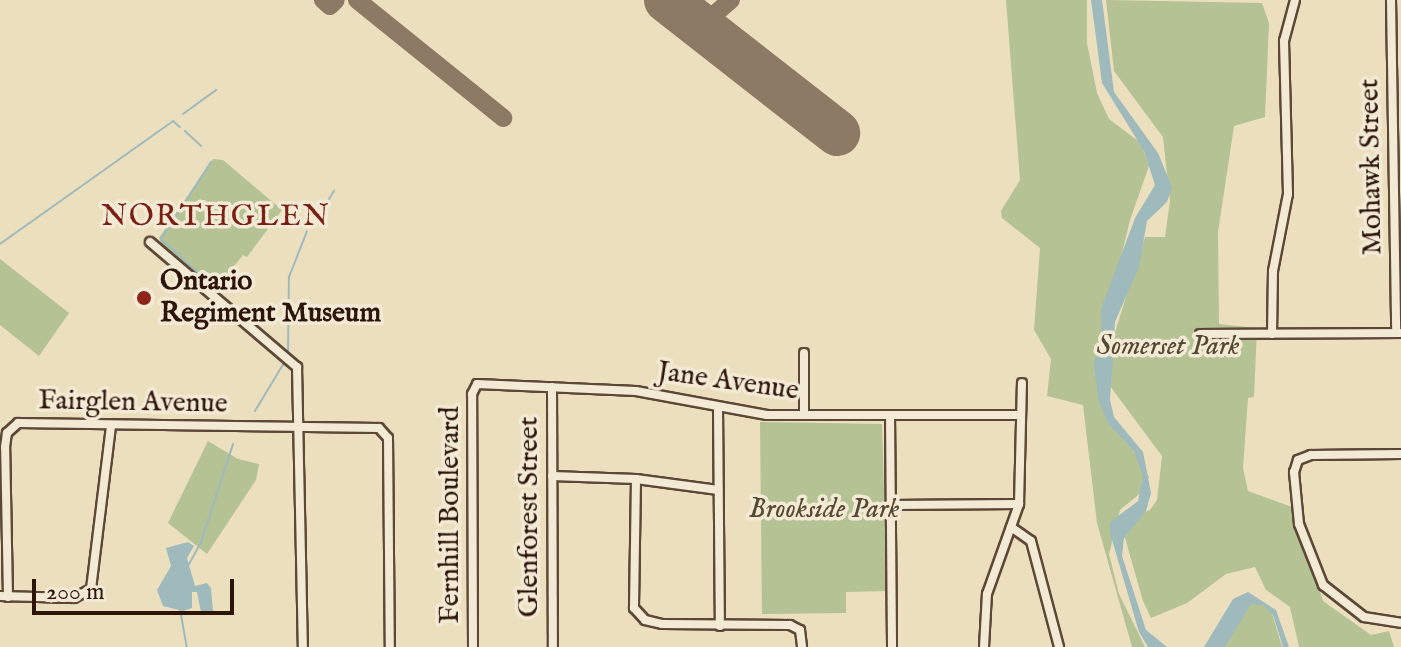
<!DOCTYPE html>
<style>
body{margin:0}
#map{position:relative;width:1401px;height:647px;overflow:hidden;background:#ecdfbe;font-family:"IM FELL English",serif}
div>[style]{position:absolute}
.green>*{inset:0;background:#b4c294}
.water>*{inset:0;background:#9ebabd}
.stream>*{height:2px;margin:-1px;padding:0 1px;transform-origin:1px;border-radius:1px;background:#9ebabd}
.taxiway>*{height:18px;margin:-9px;padding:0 9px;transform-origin:9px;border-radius:9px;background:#8c7a64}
.runway>*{height:46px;margin:-23px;padding:0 23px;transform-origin:23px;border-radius:23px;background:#8c7a64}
.roads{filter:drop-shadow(2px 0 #5d4837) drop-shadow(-2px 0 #5d4837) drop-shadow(0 2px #5d4837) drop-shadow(0 -2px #5d4837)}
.minor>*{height:8px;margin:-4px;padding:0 4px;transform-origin:4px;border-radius:4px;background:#f3ead5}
.dots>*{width:22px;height:22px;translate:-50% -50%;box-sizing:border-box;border:4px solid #f3ead5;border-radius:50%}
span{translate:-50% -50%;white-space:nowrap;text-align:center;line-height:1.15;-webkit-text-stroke:7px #f3ead5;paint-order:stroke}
.street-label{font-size:28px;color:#2d150a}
.poi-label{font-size:28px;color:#2d150a;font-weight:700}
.left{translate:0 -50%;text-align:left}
.park-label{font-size:28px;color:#564933;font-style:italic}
.neighbourhood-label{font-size:30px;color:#7a1f14;letter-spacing:2px}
.scale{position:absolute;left:32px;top:579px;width:202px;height:36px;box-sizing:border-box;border:4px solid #2d150a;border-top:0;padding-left:10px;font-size:24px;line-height:28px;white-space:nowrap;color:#2d150a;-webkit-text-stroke:6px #f3ead5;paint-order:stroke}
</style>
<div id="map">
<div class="green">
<i style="clip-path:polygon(1006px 0,1087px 0,1087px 43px,1097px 93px,1109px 119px,1141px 143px,1149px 166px,1130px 220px,1100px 344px,1099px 392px,1149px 477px,1143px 491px,1120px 510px,1109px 554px,1119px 594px,1145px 647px,1132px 647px,1097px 523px,1083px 405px,1047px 396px,1051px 359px,1034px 330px,1040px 248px,1002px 218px,1001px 211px,1020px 180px)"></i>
<i style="clip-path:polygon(1106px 0,1262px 3px,1269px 23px,1265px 117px,1234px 126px,1218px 232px,1219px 324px,1257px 328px,1254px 397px,1248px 398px,1243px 468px,1248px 491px,1292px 507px,1323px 601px,1371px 635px,1389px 631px,1394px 647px,1299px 647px,1290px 607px,1266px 590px,1255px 567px,1226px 574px,1187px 603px,1151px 618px,1143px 601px,1123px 531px,1128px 519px,1150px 510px,1157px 500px,1162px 456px,1110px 386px,1111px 345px,1145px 237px,1165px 237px,1170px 201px,1163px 137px,1114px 71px)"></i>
<i style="clip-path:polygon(213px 159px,223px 160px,282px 210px,247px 257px,243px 255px,217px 287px,219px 292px,164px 249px,159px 238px)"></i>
<i style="clip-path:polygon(0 259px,69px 313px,39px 356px,0 325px)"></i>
<i style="clip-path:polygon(760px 422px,882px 424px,887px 591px,846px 592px,846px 613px,762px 614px)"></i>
<i style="clip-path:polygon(208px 441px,238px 459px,259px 464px,256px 480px,207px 554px,168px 523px)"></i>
<i style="clip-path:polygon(1257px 601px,1271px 610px,1282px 647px,1225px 647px,1239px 608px)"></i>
</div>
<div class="water">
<i style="clip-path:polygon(1091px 0,1102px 0,1114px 92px,1158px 153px,1172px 187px,1167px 202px,1147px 221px,1139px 267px,1115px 322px,1110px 400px,1114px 417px,1143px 452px,1151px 493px,1146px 511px,1124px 538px,1122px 556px,1146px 630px,1167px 647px,1148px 647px,1139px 632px,1110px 533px,1110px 522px,1138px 501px,1143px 476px,1134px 451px,1108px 423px,1098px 399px,1094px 363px,1102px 339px,1101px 309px,1135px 218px,1155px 185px,1144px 151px,1102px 83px)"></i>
<i style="clip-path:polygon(188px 542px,194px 546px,187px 558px,195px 586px,207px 583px,211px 588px,213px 611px,208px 615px,201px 612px,197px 592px,192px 592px,192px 608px,183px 611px,163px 606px,157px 590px,171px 566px,166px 548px)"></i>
<i style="clip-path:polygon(1248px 592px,1276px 610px,1289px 647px,1283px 647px,1273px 615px,1263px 605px,1251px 604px,1225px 647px,1204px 647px,1233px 599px)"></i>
</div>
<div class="stream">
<i style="left:183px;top:114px;width:41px;rotate:-36deg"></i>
<i style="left:185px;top:131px;width:22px;rotate:43deg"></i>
<i style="left:314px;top:223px;width:38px;rotate:-58deg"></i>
<i style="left:0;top:244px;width:212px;rotate:-35.4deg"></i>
<i style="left:173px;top:121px;width:9px;rotate:41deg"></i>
<i style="left:211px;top:285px;width:68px;rotate:-137.4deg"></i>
<i style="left:161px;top:239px;width:92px;rotate:-57deg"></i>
<i style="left:288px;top:354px;width:77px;rotate:-89.3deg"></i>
<i style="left:289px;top:277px;width:49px;rotate:-68.6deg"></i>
<i style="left:255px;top:411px;width:56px;rotate:-58.9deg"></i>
<i style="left:189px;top:564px;width:25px;rotate:-61deg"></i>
<i style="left:201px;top:542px;width:103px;rotate:-71.9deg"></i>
<i style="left:180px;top:609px;width:39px;rotate:80deg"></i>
</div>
<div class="taxiway">
<i style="left:323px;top:0;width:9px;rotate:41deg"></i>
<i style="left:330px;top:6px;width:8px;rotate:-45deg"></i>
<i style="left:357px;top:0;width:188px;rotate:38.9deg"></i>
<i style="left:700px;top:27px;width:41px;rotate:-41.1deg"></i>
</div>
<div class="runway">
<i style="left:667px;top:0;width:216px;rotate:38deg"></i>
</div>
<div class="roads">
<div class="minor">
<i style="left:1391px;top:0;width:333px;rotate:89.1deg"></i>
<i style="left:150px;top:242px;width:193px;rotate:40.4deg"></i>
<i style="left:297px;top:367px;width:280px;rotate:88.8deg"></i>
<i style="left:1200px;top:334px;width:200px;rotate:-0.3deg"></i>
<i style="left:1272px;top:334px;width:63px;rotate:-89.1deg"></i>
<i style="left:1273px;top:271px;width:78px;rotate:-79deg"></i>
<i style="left:1288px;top:194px;width:153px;rotate:-91.5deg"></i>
<i style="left:1284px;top:41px;width:42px;rotate:-75deg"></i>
<i style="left:804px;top:353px;width:62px;rotate:90deg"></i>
<i style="left:552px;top:387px;width:260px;rotate:89.8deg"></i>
<i style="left:718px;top:408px;width:218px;rotate:89.5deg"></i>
<i style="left:890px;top:415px;width:232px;rotate:89.5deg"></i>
<i style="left:1401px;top:454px;width:90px;rotate:179.4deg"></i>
<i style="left:1311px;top:455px;width:14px;rotate:159deg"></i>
<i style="left:1298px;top:460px;width:13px;rotate:108deg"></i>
<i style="left:1294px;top:472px;width:52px;rotate:84.5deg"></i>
<i style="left:1299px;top:524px;width:66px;rotate:68.5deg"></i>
<i style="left:1323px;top:585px;width:52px;rotate:38deg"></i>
<i style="left:1364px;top:617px;width:37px;rotate:9deg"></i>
<i style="left:552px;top:476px;width:84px;rotate:2deg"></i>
<i style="left:636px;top:479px;width:83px;rotate:7.6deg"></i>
<i style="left:636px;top:479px;width:129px;rotate:90.9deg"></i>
<i style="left:634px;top:608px;width:16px;rotate:47deg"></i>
<i style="left:645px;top:620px;width:17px;rotate:13deg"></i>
<i style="left:662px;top:624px;width:128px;rotate:0.4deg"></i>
<i style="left:790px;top:625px;width:11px;rotate:27deg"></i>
<i style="left:800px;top:630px;width:17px;rotate:83deg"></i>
<i style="left:890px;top:505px;width:129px;rotate:-0.4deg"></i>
<i style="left:1011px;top:527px;width:24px;rotate:35deg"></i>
<i style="left:1031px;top:541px;width:110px;rotate:75.2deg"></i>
<i style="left:0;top:596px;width:74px;rotate:1.5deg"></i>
<i style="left:74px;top:598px;width:19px;rotate:-28deg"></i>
<i style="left:91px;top:589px;width:164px;rotate:-83deg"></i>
<i style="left:8px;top:597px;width:150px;rotate:-91.1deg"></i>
<i style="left:5px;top:447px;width:14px;rotate:-82deg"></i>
<i style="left:7px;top:433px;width:15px;rotate:-42deg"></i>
<i style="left:18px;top:423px;width:361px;rotate:0.8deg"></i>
<i style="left:379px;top:428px;width:13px;rotate:48deg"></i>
<i style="left:388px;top:438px;width:209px;rotate:89.5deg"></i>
<i style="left:473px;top:647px;width:253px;rotate:-90.2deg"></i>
<i style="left:472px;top:394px;width:11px;rotate:-63deg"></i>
<i style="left:477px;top:384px;width:159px;rotate:2.5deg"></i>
<i style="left:636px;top:391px;width:133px;rotate:10.4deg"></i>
<i style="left:767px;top:415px;width:253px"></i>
<i style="left:984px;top:647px;width:53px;rotate:-86.8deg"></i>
<i style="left:987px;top:594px;width:96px;rotate:-70.4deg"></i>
<i style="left:1019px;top:504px;width:121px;rotate:-88.6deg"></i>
</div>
</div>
<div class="dots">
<i style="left:144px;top:298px;background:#8f2418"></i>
</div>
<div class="street-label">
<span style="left:1372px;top:167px;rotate:-91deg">Mohawk Street</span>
<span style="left:728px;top:382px;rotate:8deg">Jane Avenue</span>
<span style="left:133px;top:403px;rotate:1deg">Fairglen Avenue</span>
<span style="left:451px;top:515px;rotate:-90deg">Fernhill Boulevard</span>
<span style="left:530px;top:517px;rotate:-90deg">Glenforest Street</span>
</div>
<div class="poi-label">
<span class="left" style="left:160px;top:298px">Ontario<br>Regiment Museum</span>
</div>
<div class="park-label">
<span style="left:1168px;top:347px">Somerset Park</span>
<span style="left:824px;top:510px">Brookside Park</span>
</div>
<div class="neighbourhood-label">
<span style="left:216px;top:217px">NORTHGLEN</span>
</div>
<div class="scale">200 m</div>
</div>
